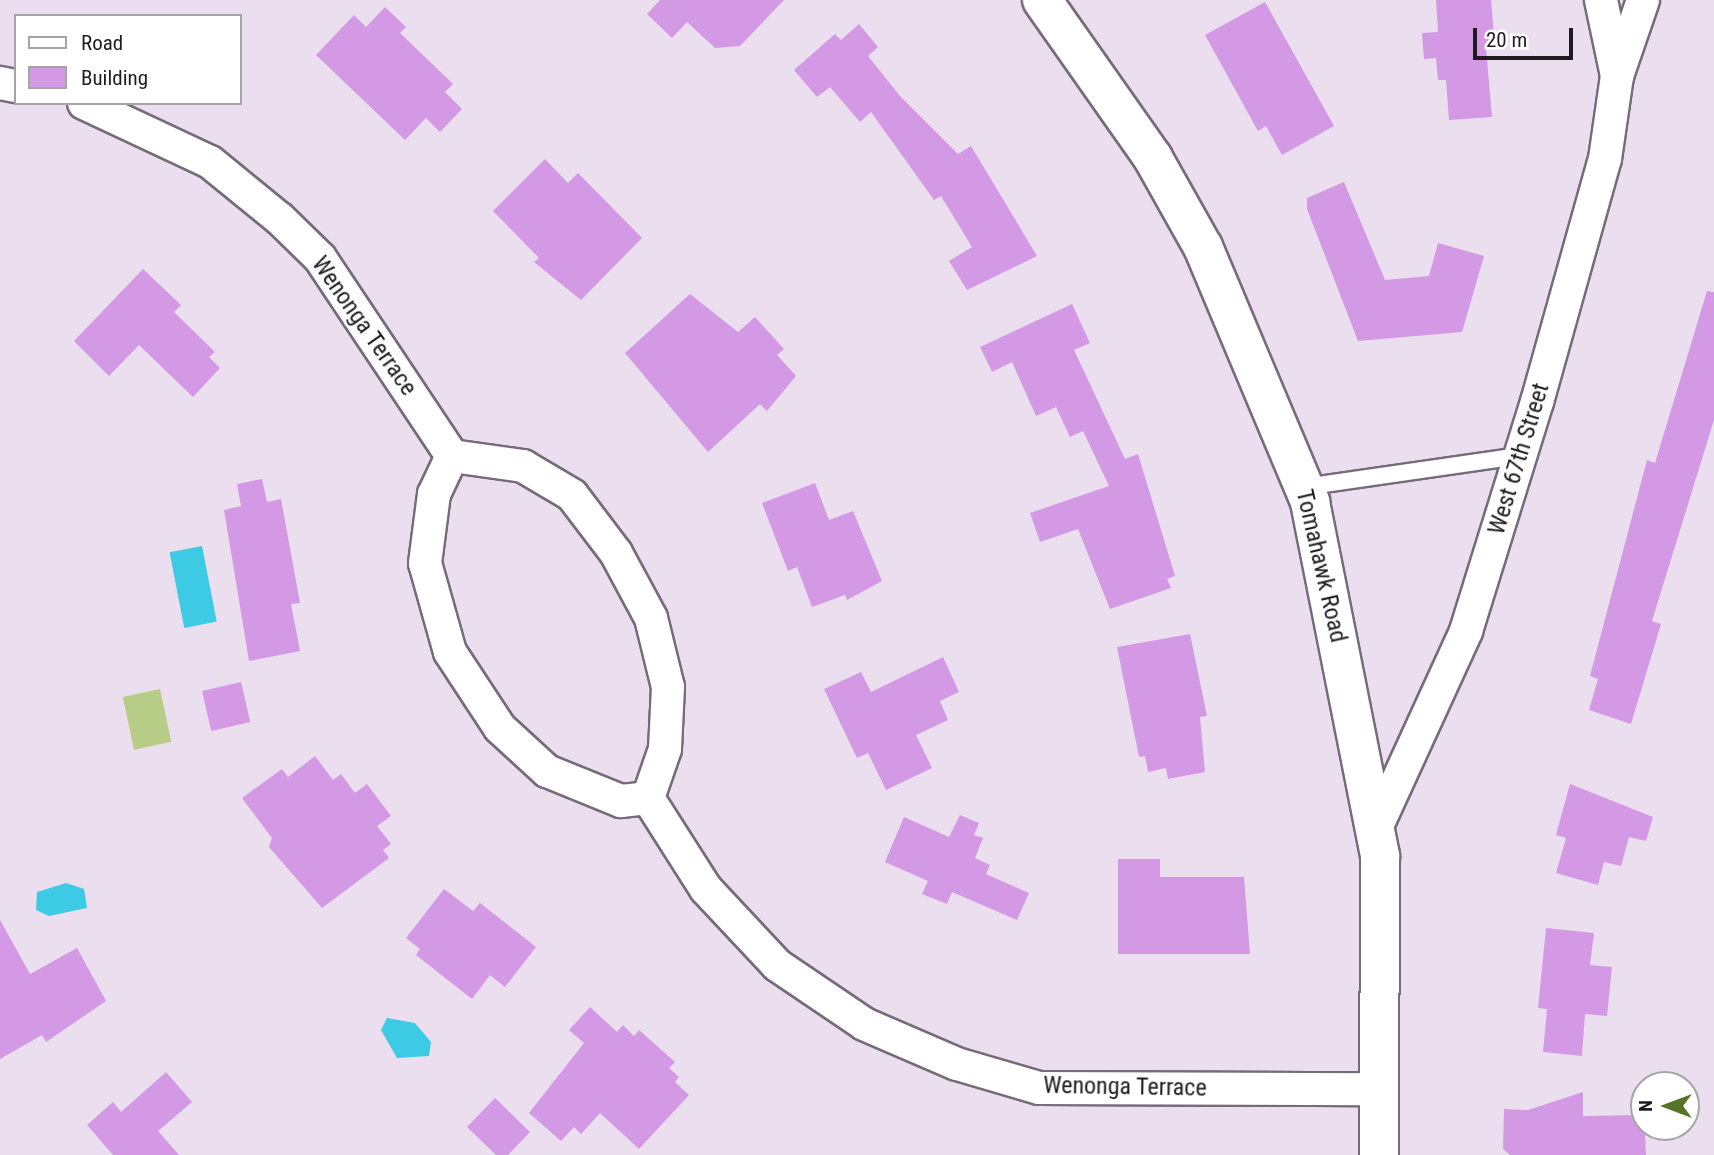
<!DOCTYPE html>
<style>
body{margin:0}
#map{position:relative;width:1714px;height:1155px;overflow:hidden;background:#ebdeef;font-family:"Roboto Condensed",sans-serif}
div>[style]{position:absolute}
.green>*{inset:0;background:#b7cc87;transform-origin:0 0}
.water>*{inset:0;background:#3ccae5;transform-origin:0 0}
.building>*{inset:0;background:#d499e4;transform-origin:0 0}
.roads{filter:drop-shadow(2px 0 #766b79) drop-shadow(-2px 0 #766b79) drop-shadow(0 2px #766b79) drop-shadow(0 -2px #766b79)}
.service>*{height:16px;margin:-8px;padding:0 8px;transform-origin:8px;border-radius:8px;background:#fff}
.minor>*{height:32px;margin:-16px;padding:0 16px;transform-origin:16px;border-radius:16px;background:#fff}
.tertiary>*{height:38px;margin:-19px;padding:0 19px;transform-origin:19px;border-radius:19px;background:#fff}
span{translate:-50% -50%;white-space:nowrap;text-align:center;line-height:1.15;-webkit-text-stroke:5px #fff;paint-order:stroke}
.street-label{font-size:24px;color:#1f1b21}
.legend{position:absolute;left:14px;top:14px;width:228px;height:91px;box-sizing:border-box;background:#fff;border:2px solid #a5a4a6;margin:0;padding:9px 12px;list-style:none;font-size:21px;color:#1f1b21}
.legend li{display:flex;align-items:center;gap:14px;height:35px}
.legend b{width:35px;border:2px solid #a5a4a6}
.north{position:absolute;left:1630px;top:1071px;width:70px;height:70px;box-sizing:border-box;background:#fff;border:2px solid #a5a4a6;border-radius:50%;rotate:270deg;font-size:19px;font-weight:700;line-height:28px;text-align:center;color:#1f1b21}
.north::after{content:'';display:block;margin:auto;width:24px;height:32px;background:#577327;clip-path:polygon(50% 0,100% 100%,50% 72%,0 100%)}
.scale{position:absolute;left:1473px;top:28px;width:100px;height:32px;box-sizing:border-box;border:4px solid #1f1b21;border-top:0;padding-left:9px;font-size:21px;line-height:24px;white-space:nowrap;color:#1f1b21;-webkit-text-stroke:5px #fff;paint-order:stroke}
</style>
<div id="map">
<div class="green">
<i style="left:160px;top:689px;width:54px;height:38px;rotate:78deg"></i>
</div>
<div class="water">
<i style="left:202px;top:546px;width:77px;height:33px;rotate:79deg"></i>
<i style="clip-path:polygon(66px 883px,84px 889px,87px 908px,49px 916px,36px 910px,37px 892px)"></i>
<i style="clip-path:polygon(387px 1018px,415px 1023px,431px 1042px,429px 1056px,397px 1058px,381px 1030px)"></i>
</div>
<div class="building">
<i style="clip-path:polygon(660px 0,784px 0,740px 46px,715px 48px,687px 22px,672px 38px,647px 14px)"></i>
<i style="clip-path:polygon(1436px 0,1491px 0,1495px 47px,1486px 48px,1492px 117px,1449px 120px,1446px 80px,1438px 80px,1436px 58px,1424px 59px,1422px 33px,1438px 32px)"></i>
<i style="clip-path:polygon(1265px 2px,1334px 126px,1282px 155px,1266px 126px,1258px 131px,1205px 35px)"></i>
<i style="clip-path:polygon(385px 7px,406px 27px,400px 33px,453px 84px,445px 92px,462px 109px,440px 132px,426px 118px,405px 140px,316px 55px,354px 15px,366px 27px)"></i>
<i style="clip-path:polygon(859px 24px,878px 47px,868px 56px,900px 96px,958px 154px,971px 146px,1037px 256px,967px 290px,949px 261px,972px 247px,941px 196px,934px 200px,871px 112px,860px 122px,830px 87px,817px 97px,794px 70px,835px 34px,841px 40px)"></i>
<i style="clip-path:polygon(545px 159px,568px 183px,578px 173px,642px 238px,581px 300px,534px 262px,539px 258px,493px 211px)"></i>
<i style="clip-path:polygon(1344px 182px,1385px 280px,1429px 276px,1438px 243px,1484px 256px,1462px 332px,1358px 341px,1307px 209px,1307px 198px)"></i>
<i style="clip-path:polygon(143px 269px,181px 305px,174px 312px,215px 352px,209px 357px,220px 368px,193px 397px,139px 345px,109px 376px,74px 341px)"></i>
<i style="clip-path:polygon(1707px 291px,1714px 292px,1714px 420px,1652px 621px,1661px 624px,1631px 724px,1589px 710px,1598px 679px,1590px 676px,1647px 460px,1655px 463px)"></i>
<i style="clip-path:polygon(690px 294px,738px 332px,755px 317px,784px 349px,777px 355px,796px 376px,767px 411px,760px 404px,708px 452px,625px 353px)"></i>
<i style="clip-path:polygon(1072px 304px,1090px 343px,1074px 350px,1125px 459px,1138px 454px,1175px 576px,1167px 579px,1171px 588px,1110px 609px,1078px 529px,1040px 542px,1030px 513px,1109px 486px,1083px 431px,1070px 437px,1056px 407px,1036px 416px,1012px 362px,992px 372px,980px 347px)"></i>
<i style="clip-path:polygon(262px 479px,267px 502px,281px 499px,300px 603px,291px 604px,300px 651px,249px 661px,224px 510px,241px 506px,237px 484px)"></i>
<i style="clip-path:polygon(815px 483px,829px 520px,853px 511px,882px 581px,847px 600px,845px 595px,812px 607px,797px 567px,788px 571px,762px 503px)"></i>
<i style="clip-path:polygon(1190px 634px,1207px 716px,1200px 717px,1205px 772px,1168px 779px,1166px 768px,1148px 772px,1145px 756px,1139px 757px,1117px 647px)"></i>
<i style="clip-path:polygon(943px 657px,959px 692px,940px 701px,948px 720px,916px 735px,932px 768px,886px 790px,868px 753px,857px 758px,824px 689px,861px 672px,871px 692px)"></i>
<i style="left:241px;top:682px;width:41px;height:40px;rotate:77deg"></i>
<i style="clip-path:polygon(315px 756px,333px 780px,341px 774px,355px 793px,367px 784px,391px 816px,377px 826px,391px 844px,383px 850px,389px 858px,322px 908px,269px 847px,272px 838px,242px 798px,282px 769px,288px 777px)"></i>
<i style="clip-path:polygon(1570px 784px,1653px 817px,1646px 841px,1629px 837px,1621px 866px,1604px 862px,1598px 885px,1556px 873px,1566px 838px,1556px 835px)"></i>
<i style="clip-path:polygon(960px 815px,979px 823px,974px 835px,983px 838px,975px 858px,990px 865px,986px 874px,1029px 893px,1017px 920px,952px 892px,947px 904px,922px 894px,928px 881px,885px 862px,904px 817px,949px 837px)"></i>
<i style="clip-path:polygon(1118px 859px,1160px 859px,1160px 877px,1244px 877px,1250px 954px,1118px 954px)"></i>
<i style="clip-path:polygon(444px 889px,473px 911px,480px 903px,536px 947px,505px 987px,490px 975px,472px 999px,416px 955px,420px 949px,406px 938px)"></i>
<i style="clip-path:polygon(0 920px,30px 974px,77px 948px,106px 1001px,46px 1042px,42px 1035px,0 1059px)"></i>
<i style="clip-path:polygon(1546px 928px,1594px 933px,1590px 965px,1612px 967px,1607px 1016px,1585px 1014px,1582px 1056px,1543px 1052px,1547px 1009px,1538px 1008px)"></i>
<i style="clip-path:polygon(590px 1007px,617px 1032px,623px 1025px,634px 1036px,639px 1030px,675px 1062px,669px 1068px,679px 1077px,675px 1082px,689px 1095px,639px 1149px,600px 1113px,581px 1134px,574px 1127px,561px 1141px,529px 1113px,584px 1043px,569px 1030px)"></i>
<i style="clip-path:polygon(166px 1072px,192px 1102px,158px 1131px,179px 1155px,113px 1155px,87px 1125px,113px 1102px,121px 1112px)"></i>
<i style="clip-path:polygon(1583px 1092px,1583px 1116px,1644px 1115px,1646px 1155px,1510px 1155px,1503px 1149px,1504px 1109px,1528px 1110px)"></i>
<i style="clip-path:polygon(495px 1098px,530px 1132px,508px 1155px,496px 1155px,467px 1127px)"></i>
</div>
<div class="roads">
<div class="service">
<i style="left:1304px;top:487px;width:217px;rotate:-8.2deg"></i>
</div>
<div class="minor">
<i style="left:1601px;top:0;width:78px;rotate:78.1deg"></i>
<i style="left:0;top:83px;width:16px;rotate:11deg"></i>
<i style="left:84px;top:103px;width:139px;rotate:25.1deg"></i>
<i style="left:210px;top:162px;width:90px;rotate:39.2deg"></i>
<i style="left:280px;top:219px;width:56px;rotate:44.3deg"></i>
<i style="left:320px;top:258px;width:238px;rotate:56.3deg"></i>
<i style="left:452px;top:456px;width:42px;rotate:115.3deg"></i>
<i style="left:434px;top:494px;width:70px;rotate:97.4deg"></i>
<i style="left:425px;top:563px;width:92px;rotate:74.3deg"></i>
<i style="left:450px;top:652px;width:91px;rotate:56.7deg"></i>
<i style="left:500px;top:728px;width:64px;rotate:42.5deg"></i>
<i style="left:547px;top:771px;width:80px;rotate:22.1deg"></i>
<i style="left:621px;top:801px;width:27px;rotate:-6deg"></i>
<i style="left:452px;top:456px;width:72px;rotate:8deg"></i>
<i style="left:523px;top:466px;width:57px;rotate:30.6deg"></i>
<i style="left:572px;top:495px;width:73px;rotate:52.8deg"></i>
<i style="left:616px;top:553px;width:74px;rotate:61.7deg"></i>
<i style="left:651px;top:618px;width:71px;rotate:76.2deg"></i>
<i style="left:668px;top:687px;width:62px;rotate:92.8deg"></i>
<i style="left:665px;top:749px;width:52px;rotate:109.1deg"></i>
<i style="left:648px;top:798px;width:108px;rotate:57.5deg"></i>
<i style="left:706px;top:889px;width:104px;rotate:46.9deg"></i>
<i style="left:777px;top:965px;width:105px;rotate:34.1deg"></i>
<i style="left:864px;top:1024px;width:101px;rotate:23.3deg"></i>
<i style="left:957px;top:1064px;width:85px;rotate:16.3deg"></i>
<i style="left:1039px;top:1088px;width:340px;rotate:0.2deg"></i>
<i style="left:1376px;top:828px;width:217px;rotate:-65.4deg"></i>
<i style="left:1466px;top:631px;width:240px;rotate:-72.8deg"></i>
<i style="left:1537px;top:402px;width:252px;rotate:-74.4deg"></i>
<i style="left:1605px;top:159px;width:84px;rotate:-81.8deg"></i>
<i style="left:1617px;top:76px;width:80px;rotate:-71.1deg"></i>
</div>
<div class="tertiary">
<i style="left:1042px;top:0;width:193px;rotate:54.9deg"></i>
<i style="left:1153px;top:158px;width:102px;rotate:60.7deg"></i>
<i style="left:1203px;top:247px;width:277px;rotate:67.2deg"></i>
<i style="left:1310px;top:502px;width:361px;rotate:78.8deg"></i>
<i style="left:1380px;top:856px;width:299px;rotate:90.2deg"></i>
</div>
</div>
<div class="street-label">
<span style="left:364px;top:326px;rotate:55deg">Wenonga Terrace</span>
<span style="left:1519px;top:459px;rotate:-73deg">West 67th Street</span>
<span style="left:1321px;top:566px;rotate:77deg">Tomahawk Road</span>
<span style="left:1125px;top:1087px;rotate:1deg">Wenonga Terrace</span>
</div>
<ul class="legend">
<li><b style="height:9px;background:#fff"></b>Road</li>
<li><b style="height:19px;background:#d499e4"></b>Building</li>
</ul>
<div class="north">N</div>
<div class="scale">20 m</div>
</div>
